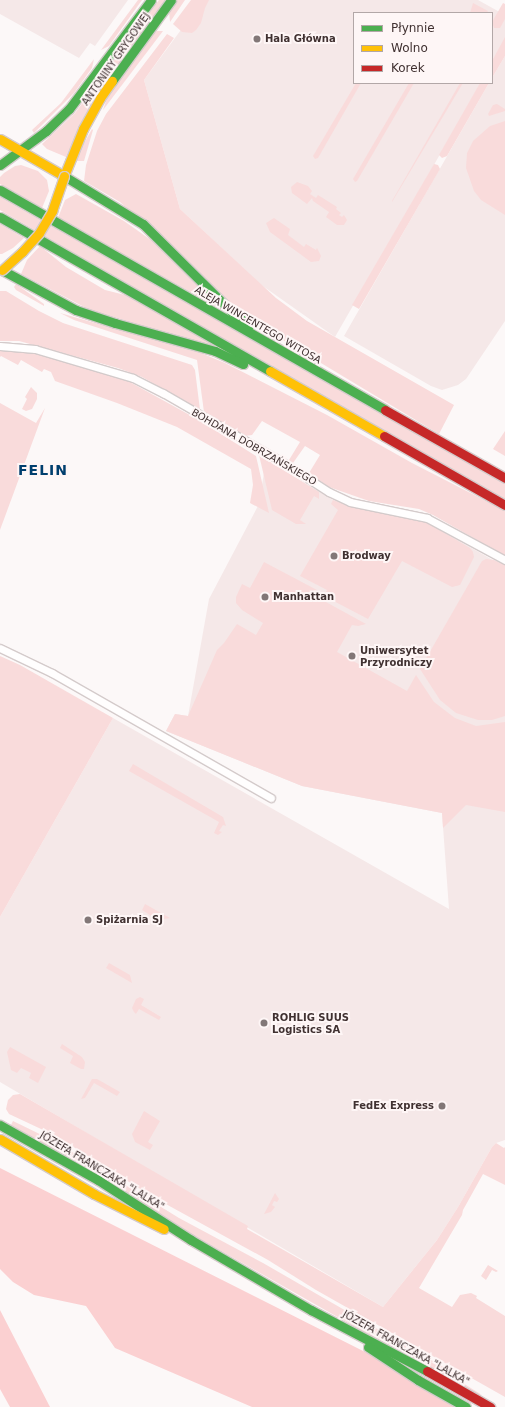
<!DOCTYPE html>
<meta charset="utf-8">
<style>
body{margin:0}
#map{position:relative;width:505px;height:1407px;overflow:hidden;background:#fcf8f8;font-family:"DejaVu Sans",sans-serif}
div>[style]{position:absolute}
.built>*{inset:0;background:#f5e8e8}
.green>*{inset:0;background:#f9dbdb}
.forest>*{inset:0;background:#fbd0d1}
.roads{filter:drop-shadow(1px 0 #d4cbcb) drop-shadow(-1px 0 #d4cbcb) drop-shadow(0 1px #d4cbcb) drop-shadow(0 -1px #d4cbcb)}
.street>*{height:7px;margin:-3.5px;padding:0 3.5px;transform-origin:3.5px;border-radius:3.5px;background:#fffefe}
.fast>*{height:9px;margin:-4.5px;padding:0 4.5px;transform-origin:4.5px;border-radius:4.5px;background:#4caf50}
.slow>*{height:9px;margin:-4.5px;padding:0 4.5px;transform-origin:4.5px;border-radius:4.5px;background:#ffc107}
.jam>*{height:9px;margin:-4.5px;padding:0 4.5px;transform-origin:4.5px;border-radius:4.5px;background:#c62828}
.bridges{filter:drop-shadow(1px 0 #d4cbcb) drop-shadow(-1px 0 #d4cbcb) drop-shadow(0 1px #d4cbcb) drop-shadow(0 -1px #d4cbcb)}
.slow-bridge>*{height:9px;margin:-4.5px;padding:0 4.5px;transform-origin:4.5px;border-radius:4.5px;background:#ffc107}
.dots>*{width:11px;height:11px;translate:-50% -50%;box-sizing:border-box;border:2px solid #fef6f6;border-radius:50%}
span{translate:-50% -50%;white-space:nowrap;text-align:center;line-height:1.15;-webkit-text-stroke:4px #fef6f6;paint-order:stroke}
.poi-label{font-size:10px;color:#403131;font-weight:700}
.left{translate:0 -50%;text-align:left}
.right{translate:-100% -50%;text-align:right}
.street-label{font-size:10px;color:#403131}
.district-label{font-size:14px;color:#003f6e;font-weight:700;letter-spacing:1px}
.legend{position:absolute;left:353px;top:12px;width:140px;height:72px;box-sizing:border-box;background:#fef6f6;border:1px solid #b2a7a7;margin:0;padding:5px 7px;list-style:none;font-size:12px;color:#403131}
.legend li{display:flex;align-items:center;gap:8px;height:20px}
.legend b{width:20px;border:1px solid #b2a7a7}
</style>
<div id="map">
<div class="built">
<i style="clip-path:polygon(0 0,128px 0,95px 46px,90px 43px,79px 58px,0 14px)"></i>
<i style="clip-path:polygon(203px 0,478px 0,505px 15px,505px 42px,492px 65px,492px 13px,354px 13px,354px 83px,481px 83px,335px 337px,260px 284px,180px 209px,144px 80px)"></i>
<i style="clip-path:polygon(505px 56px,505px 321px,466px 379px,458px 385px,442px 390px,431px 386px,344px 336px,489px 83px,492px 83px,492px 78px)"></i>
<i style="clip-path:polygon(266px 460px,333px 500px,350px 506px,426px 522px,505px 567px,505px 1140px,496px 1143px,492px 1147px,458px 1207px,437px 1240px,383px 1307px,0 1082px,0 917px,113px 718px,449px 909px,442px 813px,302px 786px,166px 731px,175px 714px,188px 716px,209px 599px,259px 504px)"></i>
</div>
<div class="green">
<i style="clip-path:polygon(138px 0,142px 0,109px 46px,101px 50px)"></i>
<i style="clip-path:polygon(159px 0,166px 0,85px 115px,66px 157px,47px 149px,42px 144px,75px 113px)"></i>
<i style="clip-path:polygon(177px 0,185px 0,170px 22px,169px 11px)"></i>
<i style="clip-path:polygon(191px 0,209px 0,205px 8px,201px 23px,196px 30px,192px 33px,182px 32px,173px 24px)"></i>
<i style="clip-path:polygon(473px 3px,488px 11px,487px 13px,470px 13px)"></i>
<i style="clip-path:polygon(503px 3px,505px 4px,505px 19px,500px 28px,494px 28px,492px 22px)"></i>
<i style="clip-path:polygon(157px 31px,163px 31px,103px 110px,107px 98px,151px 35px)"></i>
<i style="clip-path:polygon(167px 34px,174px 38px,144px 80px,180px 209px,276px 298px,307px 321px,454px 405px,439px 434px,246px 318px,120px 202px,84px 181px,86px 165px,97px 131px,106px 114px)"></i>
<i style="clip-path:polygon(505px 37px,505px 56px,492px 78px,492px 61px)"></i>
<i style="clip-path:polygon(94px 59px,92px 68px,74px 93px,34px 133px,32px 130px,61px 103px)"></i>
<i style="clip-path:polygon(356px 83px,361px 83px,318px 158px,315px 159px,313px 156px)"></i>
<i style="clip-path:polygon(409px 83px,414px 83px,357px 181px,355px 182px,353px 179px)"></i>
<i style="clip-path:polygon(460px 83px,463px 83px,392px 202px,392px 201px)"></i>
<i style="clip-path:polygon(480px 83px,489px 83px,447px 156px,442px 158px,439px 155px)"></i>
<i style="clip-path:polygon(497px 104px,505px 109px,505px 111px,489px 116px,488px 114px,493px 105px)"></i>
<i style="clip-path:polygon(505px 121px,505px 215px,481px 200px,474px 191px,466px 168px,467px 153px,473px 141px,490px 126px)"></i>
<i style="clip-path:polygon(92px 129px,93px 130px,84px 161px,74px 161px)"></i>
<i style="clip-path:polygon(434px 164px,438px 165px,440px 169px,359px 309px,352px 305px)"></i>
<i style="clip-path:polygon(21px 165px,38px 171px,47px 180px,49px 191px,42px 208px,0 184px,0 177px,4px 173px,15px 166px)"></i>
<i style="clip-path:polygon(297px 182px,308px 186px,312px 191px,310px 194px,316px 198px,318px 195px,337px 207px,336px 209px,341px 213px,339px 215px,342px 217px,344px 215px,347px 220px,344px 225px,337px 225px,326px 217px,329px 212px,313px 201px,312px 198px,307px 204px,292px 193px,291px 187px)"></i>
<i style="clip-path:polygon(76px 194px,124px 221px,151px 240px,228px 313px,58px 218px,65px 200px)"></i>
<i style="clip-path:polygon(0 197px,505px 484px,505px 499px,189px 320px,0 210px)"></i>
<i style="clip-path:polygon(274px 218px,290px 229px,288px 235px,304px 247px,306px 244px,316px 250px,317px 248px,321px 256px,319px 261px,311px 262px,270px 232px,266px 223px)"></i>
<i style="clip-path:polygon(0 224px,24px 238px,13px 248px,2px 254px,0 254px)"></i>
<i style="clip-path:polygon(40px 246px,66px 267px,105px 290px,129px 296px,222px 350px,88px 309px,21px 274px,27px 260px)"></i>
<i style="clip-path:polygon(16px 284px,44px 304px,44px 306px,16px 290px,14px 287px)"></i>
<i style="clip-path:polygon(0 291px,6px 291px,39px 311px,63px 323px,192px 365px,195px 370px,200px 410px,142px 377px,118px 368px,19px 341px,0 341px)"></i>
<i style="clip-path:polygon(60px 313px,201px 353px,225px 363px,327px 415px,412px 463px,490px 503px,505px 511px,505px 556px,433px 515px,419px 509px,369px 501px,329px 487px,309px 473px,320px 455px,305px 446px,293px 463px,289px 460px,300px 442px,262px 421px,252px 435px,245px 436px,204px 412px,197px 360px,74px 320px)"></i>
<i style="clip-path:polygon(6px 349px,23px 351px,45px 356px,128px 381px,197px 419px,256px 456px,269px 513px,250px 503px,253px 485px,251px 469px,177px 427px,117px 403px,55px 381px,51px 372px,44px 369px,42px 372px,21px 360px,18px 365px,1px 356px,0 357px,0 350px)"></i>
<i style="clip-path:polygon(31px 387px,37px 393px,37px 399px,32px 409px,26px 411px,22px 409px,27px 399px,25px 397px)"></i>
<i style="clip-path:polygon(0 403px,36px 423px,45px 408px,0 530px)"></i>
<i style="clip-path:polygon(505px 431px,505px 456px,493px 449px)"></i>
<i style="clip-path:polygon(259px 455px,319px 492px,319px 499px,314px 496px,300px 520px,306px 524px,296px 524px,272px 510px)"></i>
<i style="clip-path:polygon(333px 500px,350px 506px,411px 518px,426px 522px,470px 548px,473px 552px,474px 557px,460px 585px,452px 587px,402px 561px,368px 619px,324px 596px,327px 590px,300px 576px,338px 510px,331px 504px)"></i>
<i style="clip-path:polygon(486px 559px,494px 560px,505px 565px,505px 716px,492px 720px,478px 720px,456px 713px,440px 700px,420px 669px,482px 561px)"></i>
<i style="clip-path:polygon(264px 562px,317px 590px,315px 596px,366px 624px,358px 626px,352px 625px,337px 652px,407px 691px,416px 675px,434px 702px,455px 718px,476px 726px,505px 722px,505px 812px,466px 805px,443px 828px,442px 813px,302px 786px,166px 731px,175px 714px,188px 716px,217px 650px,224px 643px,237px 624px,256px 635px,263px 623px,242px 610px,236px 603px,236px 597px,242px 584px,250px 588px)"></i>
<i style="clip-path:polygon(0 656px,20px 665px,113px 718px,0 917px)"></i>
<i style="clip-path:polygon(133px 764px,223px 817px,226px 826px,223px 825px,219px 831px,222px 832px,218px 835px,214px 833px,219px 822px,129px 771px)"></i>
<i style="clip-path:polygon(145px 904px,170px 918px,158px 920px,142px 910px)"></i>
<i style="clip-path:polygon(109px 963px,130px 975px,132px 983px,106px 968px)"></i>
<i style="clip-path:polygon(140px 997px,144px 999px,141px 1005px,161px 1017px,159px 1020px,139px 1009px,136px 1014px,134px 1012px,132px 1008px,136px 999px)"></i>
<i style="clip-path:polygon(62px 1044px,82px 1057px,85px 1062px,84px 1069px,81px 1069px,70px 1063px,73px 1056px,60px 1048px)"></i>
<i style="clip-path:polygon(10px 1047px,46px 1067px,38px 1083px,29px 1078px,31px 1073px,21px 1068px,17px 1073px,11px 1070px,7px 1052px)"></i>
<i style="clip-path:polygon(92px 1079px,97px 1079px,120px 1092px,117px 1096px,94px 1083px,85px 1098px,81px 1099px)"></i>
<i style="clip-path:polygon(20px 1094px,248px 1226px,247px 1229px,383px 1307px,437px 1240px,458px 1207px,492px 1147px,496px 1143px,504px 1148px,505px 1147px,505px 1185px,483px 1174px,463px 1210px,462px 1215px,419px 1288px,452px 1307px,460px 1295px,471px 1293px,477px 1296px,476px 1298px,505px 1316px,505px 1397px,316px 1290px,268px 1260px,153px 1197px,56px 1136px,9px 1114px,6px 1109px,8px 1100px,13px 1095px)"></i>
<i style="clip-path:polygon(144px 1111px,160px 1121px,148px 1142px,153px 1145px,150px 1150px,135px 1142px,132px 1134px)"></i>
<i style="clip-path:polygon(13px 1121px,56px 1142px,179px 1218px,263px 1263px,459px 1376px,458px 1380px,482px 1395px,468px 1391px,193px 1235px,108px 1180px,11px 1125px)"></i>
<i style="clip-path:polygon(275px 1193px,279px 1199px,277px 1202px,274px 1201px,272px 1205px,275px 1207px,271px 1212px,264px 1214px)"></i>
<i style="clip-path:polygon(488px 1265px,498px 1271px,496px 1272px,492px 1270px,486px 1280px,481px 1276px)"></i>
</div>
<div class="forest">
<i style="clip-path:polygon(0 1168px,375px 1357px,454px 1407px,252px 1407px,115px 1348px,86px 1306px,34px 1295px,13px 1282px,0 1269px)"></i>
<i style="clip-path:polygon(0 1310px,50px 1407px,10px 1407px,0 1389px)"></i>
</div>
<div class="roads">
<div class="street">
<i style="left:0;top:346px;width:35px;rotate:5deg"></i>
<i style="left:35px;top:349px;width:102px;rotate:16.5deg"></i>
<i style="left:133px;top:378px;width:34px;rotate:27deg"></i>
<i style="left:163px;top:393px;width:136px;rotate:30deg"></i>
<i style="left:281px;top:461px;width:57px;rotate:32.9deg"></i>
<i style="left:329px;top:492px;width:23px;rotate:25deg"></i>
<i style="left:350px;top:502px;width:79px;rotate:11.7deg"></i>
<i style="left:427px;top:518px;width:89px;rotate:28.3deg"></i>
<i style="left:0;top:648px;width:58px;rotate:25.7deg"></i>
<i style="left:52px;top:673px;width:252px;rotate:29.7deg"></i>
</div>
<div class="fast">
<i style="left:112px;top:81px;width:100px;rotate:-53.9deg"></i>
<i style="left:0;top:165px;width:57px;rotate:-36.5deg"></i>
<i style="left:46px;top:131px;width:32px;rotate:-44deg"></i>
<i style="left:69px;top:109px;width:136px;rotate:-53deg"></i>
<i style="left:64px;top:176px;width:92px;rotate:31.3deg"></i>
<i style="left:143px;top:224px;width:124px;rotate:44.7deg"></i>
<i style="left:231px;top:311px;width:23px;rotate:38deg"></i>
<i style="left:0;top:190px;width:443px;rotate:29.7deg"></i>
<i style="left:0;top:217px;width:311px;rotate:29.7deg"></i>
<i style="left:2px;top:270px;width:84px;rotate:28.4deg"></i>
<i style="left:76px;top:310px;width:41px;rotate:18.4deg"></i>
<i style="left:115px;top:323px;width:104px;rotate:15.6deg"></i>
<i style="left:215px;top:351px;width:31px;rotate:25deg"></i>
<i style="left:0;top:1125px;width:112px;rotate:29.3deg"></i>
<i style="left:98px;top:1180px;width:111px;rotate:32.8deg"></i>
<i style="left:191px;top:1240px;width:139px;rotate:30.3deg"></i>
<i style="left:311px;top:1310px;width:131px;rotate:27.7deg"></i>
<i style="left:368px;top:1347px;width:60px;rotate:33.4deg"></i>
<i style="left:418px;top:1380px;width:55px;rotate:29.4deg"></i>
</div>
<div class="slow">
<i style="left:0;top:139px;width:74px;rotate:30deg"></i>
<i style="left:64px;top:176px;width:51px;rotate:-68deg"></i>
<i style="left:83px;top:129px;width:35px;rotate:-61deg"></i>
<i style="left:100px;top:98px;width:21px;rotate:-55deg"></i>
<i style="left:270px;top:371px;width:131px;rotate:29.7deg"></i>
<i style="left:0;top:1139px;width:109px;rotate:30.3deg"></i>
<i style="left:94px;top:1194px;width:78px;rotate:26.6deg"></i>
</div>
<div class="jam">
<i style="left:385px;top:410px;width:138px;rotate:29.5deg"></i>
<i style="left:384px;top:436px;width:139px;rotate:29.7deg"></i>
<i style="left:427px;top:1371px;width:73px;rotate:29.7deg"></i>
</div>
</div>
<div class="bridges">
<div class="slow-bridge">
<i style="left:2px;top:270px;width:27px;rotate:-42deg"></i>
<i style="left:22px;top:252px;width:25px;rotate:-48deg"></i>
<i style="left:39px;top:233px;width:26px;rotate:-59deg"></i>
<i style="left:52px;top:211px;width:37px;rotate:-71deg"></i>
</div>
</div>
<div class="dots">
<i style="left:257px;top:39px;background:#827777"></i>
<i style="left:334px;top:556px;background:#827777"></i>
<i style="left:265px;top:597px;background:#827777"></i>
<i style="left:352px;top:656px;background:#827777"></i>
<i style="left:88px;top:920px;background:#827777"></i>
<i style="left:264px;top:1023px;background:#827777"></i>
<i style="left:442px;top:1106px;background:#827777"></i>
</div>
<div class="poi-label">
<span class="left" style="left:265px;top:39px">Hala Główna</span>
<span class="left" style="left:342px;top:556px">Brodway</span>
<span class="left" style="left:273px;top:597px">Manhattan</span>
<span class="left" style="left:360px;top:656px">Uniwersytet<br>Przyrodniczy</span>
<span class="left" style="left:96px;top:920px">Spiżarnia SJ</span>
<span class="left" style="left:272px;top:1023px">ROHLIG SUUS<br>Logistics SA</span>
<span class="right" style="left:434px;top:1106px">FedEx Express</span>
</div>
<div class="street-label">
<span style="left:116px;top:59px;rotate:-55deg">ANTONINY GRYGOWEJ</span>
<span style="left:258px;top:325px;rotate:30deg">ALEJA WINCENTEGO WITOSA</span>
<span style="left:254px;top:447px;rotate:30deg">BOHDANA DOBRZAŃSKIEGO</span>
<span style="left:102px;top:1171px;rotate:31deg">JÓZEFA FRANCZAKA "LALKA"</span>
<span style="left:406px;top:1348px;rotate:29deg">JÓZEFA FRANCZAKA "LALKA"</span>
</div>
<div class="district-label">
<span style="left:43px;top:470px">FELIN</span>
</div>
<ul class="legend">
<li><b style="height:5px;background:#4caf50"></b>Płynnie</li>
<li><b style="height:5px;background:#ffc107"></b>Wolno</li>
<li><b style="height:5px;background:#c62828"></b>Korek</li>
</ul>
</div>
